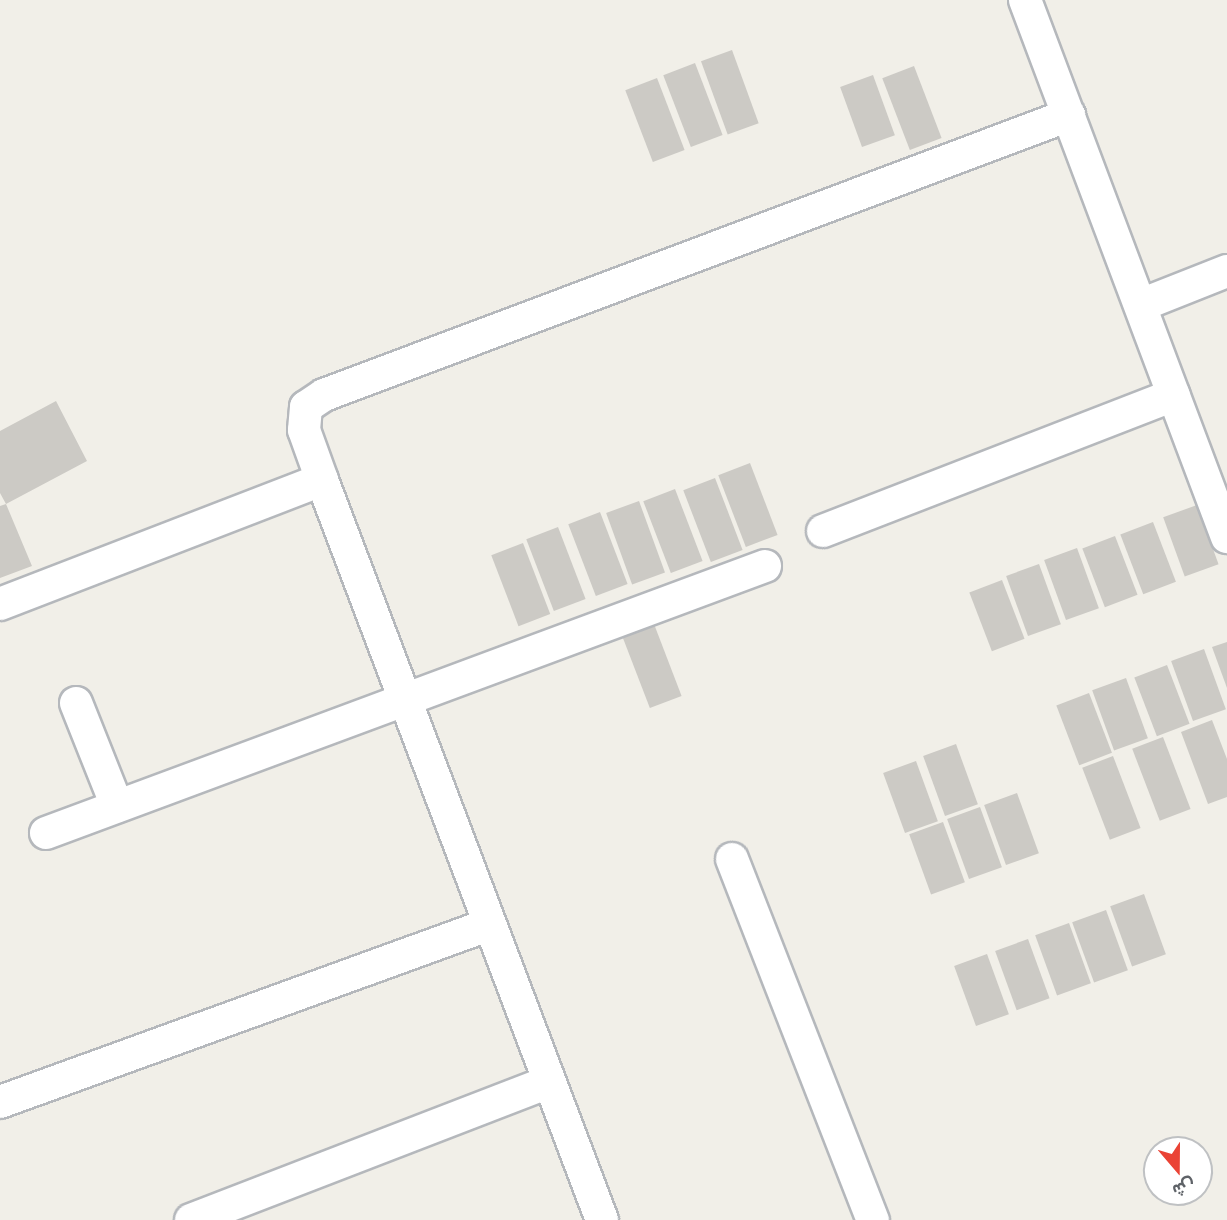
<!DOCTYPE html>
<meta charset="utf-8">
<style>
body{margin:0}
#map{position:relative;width:1227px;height:1220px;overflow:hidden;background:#f1efe8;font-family:"Exo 2",Vazirmatn,sans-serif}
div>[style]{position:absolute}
.building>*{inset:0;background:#cccac5;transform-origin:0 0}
.roads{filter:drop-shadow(2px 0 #b5b8bc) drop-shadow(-2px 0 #b5b8bc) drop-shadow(0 2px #b5b8bc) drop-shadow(0 -2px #b5b8bc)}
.street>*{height:32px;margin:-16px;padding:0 16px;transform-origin:16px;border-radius:16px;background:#fff}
span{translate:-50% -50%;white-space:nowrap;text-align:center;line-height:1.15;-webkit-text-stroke:5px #fff;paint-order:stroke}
.north{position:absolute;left:1143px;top:1136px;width:70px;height:70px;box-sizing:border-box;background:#fff;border:2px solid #bfc1c3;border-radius:50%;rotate:160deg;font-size:19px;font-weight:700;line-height:28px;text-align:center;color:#5f6368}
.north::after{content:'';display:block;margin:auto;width:24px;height:32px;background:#ea4335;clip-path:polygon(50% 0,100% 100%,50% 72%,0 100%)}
</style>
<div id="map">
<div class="building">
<i style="left:732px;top:50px;width:78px;height:33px;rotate:70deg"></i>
<i style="left:695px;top:63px;width:77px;height:34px;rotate:69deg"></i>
<i style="left:914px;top:66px;width:77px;height:34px;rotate:69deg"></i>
<i style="left:873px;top:75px;width:64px;height:35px;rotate:70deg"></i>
<i style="left:657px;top:78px;width:77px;height:34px;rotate:69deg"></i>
<i style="clip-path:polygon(56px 401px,87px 461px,6px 504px,32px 566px,0 578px,0 506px,6px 504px,0 493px,0 431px)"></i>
<i style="left:750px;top:463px;width:77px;height:34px;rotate:69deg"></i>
<i style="left:715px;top:478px;width:77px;height:34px;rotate:69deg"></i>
<i style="left:675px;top:489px;width:77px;height:34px;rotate:69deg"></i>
<i style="left:639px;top:501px;width:76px;height:35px;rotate:70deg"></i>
<i style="left:1197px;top:505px;width:63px;height:36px;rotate:70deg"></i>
<i style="left:600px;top:512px;width:77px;height:34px;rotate:69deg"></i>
<i style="left:1153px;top:522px;width:64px;height:35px;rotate:69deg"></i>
<i style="left:558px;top:527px;width:77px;height:34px;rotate:69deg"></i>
<i style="left:1115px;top:536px;width:63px;height:35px;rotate:69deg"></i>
<i style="left:523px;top:543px;width:76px;height:34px;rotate:69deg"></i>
<i style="left:1077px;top:548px;width:64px;height:35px;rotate:70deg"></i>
<i style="left:1039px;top:564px;width:64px;height:35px;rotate:70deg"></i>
<i style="left:1002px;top:580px;width:63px;height:35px;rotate:69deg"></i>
<i style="left:654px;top:624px;width:77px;height:34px;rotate:69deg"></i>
<i style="clip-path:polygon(1227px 642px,1227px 688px,1212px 647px)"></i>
<i style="left:1204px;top:649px;width:64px;height:35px;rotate:70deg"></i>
<i style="left:1167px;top:665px;width:63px;height:35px;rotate:69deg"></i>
<i style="left:1126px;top:678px;width:64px;height:36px;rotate:70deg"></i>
<i style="left:1089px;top:693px;width:64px;height:35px;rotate:69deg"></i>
<i style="clip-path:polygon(1212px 720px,1227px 759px,1227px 797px,1208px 804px,1181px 732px)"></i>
<i style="left:1163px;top:737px;width:77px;height:33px;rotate:69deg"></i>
<i style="left:956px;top:744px;width:64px;height:35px;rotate:70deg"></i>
<i style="left:1113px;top:756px;width:77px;height:33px;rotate:69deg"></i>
<i style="left:916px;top:761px;width:64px;height:35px;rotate:70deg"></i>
<i style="left:1017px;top:793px;width:64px;height:35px;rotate:70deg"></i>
<i style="left:980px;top:807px;width:64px;height:35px;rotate:70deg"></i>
<i style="left:943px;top:822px;width:64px;height:36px;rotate:70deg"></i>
<i style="left:1144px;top:894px;width:64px;height:36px;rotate:70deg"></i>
<i style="left:1106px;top:910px;width:64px;height:36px;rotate:70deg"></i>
<i style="left:1069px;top:923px;width:64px;height:36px;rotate:70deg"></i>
<i style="left:1028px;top:939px;width:63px;height:35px;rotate:70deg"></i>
<i style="left:987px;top:954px;width:64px;height:35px;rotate:70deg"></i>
</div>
<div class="roads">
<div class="street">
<i style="left:1025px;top:0;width:574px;rotate:69.39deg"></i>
<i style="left:1141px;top:305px;width:92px;rotate:-21.6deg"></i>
<i style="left:823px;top:531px;width:376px;rotate:-21.2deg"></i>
<i style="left:0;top:604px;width:345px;rotate:-21.1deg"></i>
<i style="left:76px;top:703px;width:111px;rotate:68.3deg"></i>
<i style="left:46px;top:833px;width:767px;rotate:-20.37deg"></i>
<i style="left:732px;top:859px;width:388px;rotate:68.7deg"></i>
<i style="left:0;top:1102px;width:519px;rotate:-19.94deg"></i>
<i style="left:191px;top:1220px;width:384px;rotate:-21.1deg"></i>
<i style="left:602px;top:1220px;width:791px;rotate:-110.73deg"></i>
<i style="left:322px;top:480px;width:53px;rotate:-109.8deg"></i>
<i style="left:304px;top:430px;width:23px;rotate:-85deg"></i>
<i style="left:306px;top:407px;width:22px;rotate:-34deg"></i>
<i style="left:324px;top:395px;width:796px;rotate:-20.6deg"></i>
</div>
</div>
<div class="north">ش</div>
</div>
